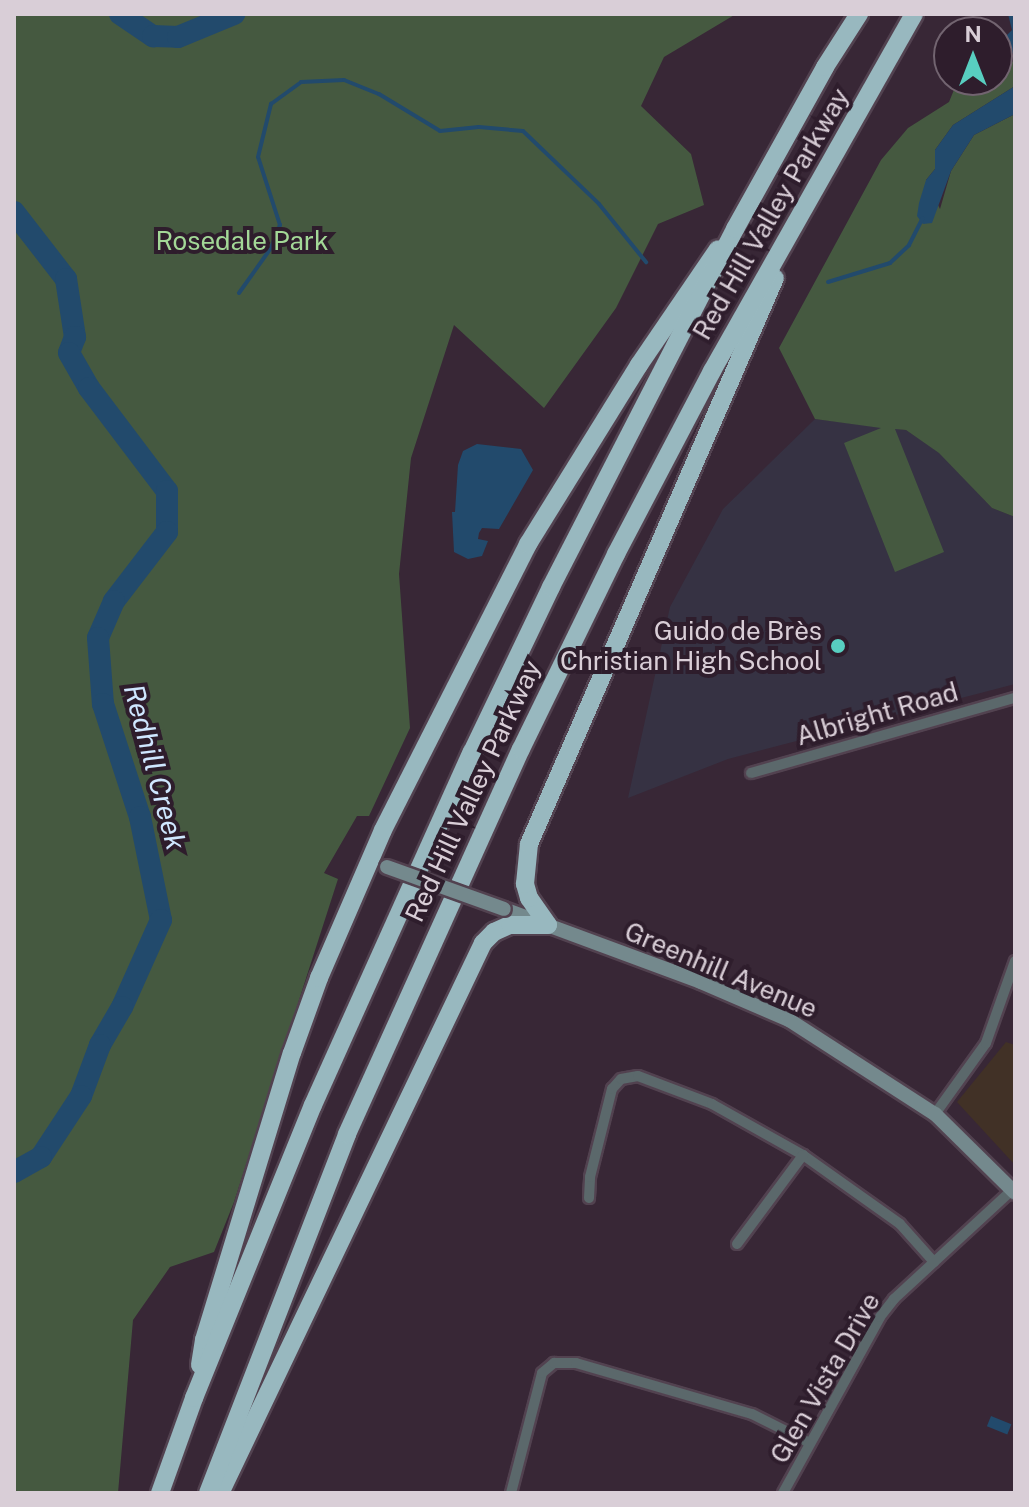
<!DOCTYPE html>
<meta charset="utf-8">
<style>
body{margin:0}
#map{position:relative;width:1029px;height:1507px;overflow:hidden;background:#382736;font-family:"Public Sans",sans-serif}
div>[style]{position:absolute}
.commercial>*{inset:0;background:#413126}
.education>*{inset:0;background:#363243}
.green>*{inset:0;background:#455940}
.water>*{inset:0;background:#224a6c;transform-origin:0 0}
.stream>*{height:4px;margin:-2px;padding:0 2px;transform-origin:2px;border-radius:2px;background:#224a6c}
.river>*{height:22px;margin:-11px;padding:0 11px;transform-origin:11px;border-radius:11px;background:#224a6c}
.roads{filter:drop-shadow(2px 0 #524250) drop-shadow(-2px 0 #524250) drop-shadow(0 2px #524250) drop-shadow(0 -2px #524250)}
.street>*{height:10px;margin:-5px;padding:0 5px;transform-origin:5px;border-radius:5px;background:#5b686b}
.secondary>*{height:14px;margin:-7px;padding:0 7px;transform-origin:7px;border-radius:7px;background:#74898d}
.highway>*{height:18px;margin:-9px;padding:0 9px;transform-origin:9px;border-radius:9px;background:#98b8bf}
.bridges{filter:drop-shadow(2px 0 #524250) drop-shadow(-2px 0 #524250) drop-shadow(0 2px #524250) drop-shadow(0 -2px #524250)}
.secondary-bridge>*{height:14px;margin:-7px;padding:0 7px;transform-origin:7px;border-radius:7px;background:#74898d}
.dots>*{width:22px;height:22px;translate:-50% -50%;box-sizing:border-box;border:4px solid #2e1d2c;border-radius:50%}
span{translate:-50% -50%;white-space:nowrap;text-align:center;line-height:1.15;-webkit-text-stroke:8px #2e1d2c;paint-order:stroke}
.street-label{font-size:26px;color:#d9ced7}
.park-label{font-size:26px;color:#a3d897}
.poi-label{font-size:26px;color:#d9ced7}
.right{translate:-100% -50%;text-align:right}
.water-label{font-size:28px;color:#cfe7ff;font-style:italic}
.frame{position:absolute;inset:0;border:16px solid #d9ced7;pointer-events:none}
.north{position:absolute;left:933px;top:16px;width:80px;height:80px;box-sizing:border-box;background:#2e1d2c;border:2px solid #726470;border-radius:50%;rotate:0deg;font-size:22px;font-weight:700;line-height:32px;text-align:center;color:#d9ced7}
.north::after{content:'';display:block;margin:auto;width:28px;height:36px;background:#58cec0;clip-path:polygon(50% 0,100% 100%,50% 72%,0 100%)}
</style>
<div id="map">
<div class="commercial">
<i style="clip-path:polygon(1006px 1042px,1015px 1045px,1015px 1165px,957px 1102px)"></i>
</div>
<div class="education">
<i style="clip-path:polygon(815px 419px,906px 430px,940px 453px,992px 508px,1015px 517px,1015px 684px,728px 759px,628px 798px,670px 607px,723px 509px)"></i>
</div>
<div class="green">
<i style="clip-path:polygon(14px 14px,736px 14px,664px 57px,641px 106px,691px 154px,704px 205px,658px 224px,616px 308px,544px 408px,454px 325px,411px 458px,399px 574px,410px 728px,369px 816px,357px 816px,324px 873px,338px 879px,234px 1202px,214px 1252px,170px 1267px,133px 1320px,118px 1493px,14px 1493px)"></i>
<i style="clip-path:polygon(997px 53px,1015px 63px,1015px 86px,953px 125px,935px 150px,935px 169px,926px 180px,940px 209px,951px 171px,974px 135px,1015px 114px,1015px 517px,992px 508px,939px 453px,906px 430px,895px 429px,944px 552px,895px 572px,844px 443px,881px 428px,815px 419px,779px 348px,881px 160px,908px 128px,949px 102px,958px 80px,997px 80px)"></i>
</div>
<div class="water">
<i style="clip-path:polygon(1008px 14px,1015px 14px,1015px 54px,997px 49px,997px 32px,967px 32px,969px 24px,977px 22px,1007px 35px,1012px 30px)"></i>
<i style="clip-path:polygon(1015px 86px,1015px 114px,974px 135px,951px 171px,932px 223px,923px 224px,917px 216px,919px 203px,926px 180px,935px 169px,935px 150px,953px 125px)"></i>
<i style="clip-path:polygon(477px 444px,521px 449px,533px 470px,499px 529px,482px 528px,479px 533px,478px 539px,488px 541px,482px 556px,468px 559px,454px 552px,452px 512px,455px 512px,458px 465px,463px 451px)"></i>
<i style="left:991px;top:1416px;width:22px;height:11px;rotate:22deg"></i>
</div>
<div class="stream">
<i style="left:828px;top:282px;width:65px;rotate:-17deg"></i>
<i style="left:890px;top:263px;width:26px;rotate:-43deg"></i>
<i style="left:909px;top:245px;width:30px;rotate:-63deg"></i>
<i style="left:239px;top:293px;width:55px;rotate:-54.6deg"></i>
<i style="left:271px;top:248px;width:25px;rotate:-69deg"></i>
<i style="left:280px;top:225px;width:71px;rotate:-107.9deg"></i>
<i style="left:258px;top:157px;width:55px;rotate:-76.2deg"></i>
<i style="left:271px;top:104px;width:37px;rotate:-36deg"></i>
<i style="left:301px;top:82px;width:43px;rotate:-2.7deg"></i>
<i style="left:344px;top:80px;width:38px;rotate:22deg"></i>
<i style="left:379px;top:94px;width:71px;rotate:31.2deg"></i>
<i style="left:440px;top:131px;width:39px;rotate:-6deg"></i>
<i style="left:479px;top:127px;width:44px;rotate:5.2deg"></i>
<i style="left:523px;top:131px;width:105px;rotate:43.8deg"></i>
<i style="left:599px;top:204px;width:75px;rotate:51deg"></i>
</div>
<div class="river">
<i style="left:120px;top:14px;width:40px;rotate:34deg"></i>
<i style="left:153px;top:36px;width:25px;rotate:2deg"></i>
<i style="left:178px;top:37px;width:61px;rotate:-22.3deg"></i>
<i style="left:14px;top:212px;width:85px;rotate:52.2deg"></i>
<i style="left:66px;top:279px;width:59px;rotate:81.2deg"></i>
<i style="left:75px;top:337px;width:17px;rotate:111deg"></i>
<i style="left:69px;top:353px;width:40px;rotate:60.3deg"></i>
<i style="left:89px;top:388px;width:129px;rotate:52.9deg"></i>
<i style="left:167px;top:491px;width:41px;rotate:90deg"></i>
<i style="left:167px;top:532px;width:87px;rotate:127.5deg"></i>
<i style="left:114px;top:601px;width:40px;rotate:113.4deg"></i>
<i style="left:98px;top:638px;width:66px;rotate:85.7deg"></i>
<i style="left:103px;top:704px;width:119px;rotate:71.9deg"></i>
<i style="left:140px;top:817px;width:105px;rotate:78.5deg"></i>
<i style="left:161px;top:920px;width:95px;rotate:114.1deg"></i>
<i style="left:122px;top:1007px;width:44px;rotate:120.1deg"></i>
<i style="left:100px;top:1045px;width:54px;rotate:110.4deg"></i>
<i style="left:81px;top:1096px;width:73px;rotate:123.3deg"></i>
<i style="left:41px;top:1157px;width:31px;rotate:151deg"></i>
</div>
<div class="roads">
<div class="street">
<i style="left:751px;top:773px;width:274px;rotate:-15.9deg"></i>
<i style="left:935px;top:1114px;width:87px;rotate:-54.3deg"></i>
<i style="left:986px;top:1043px;width:87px;rotate:-70.5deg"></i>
<i style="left:589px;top:1198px;width:21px;rotate:-87deg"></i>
<i style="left:590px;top:1177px;width:91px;rotate:-76deg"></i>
<i style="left:612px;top:1089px;width:13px;rotate:-48deg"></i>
<i style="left:621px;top:1079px;width:17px;rotate:-10deg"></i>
<i style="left:638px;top:1076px;width:79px;rotate:20.7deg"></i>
<i style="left:712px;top:1104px;width:104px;rotate:29.3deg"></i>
<i style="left:803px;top:1155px;width:119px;rotate:35.4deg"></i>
<i style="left:900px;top:1224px;width:51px;rotate:48.2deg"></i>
<i style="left:737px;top:1244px;width:111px;rotate:-53.4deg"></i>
<i style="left:511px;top:1493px;width:124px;rotate:-75.5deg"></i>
<i style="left:542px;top:1373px;width:16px;rotate:-40deg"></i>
<i style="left:554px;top:1363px;width:22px"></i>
<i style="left:576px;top:1363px;width:183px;rotate:16.2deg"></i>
<i style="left:752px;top:1414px;width:65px;rotate:26.6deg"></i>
<i style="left:783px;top:1493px;width:201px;rotate:-61.1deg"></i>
<i style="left:880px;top:1317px;width:23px;rotate:-52deg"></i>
<i style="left:894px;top:1299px;width:161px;rotate:-42.7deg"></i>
</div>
<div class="secondary">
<i style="left:504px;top:909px;width:210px;rotate:20.3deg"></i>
<i style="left:701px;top:982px;width:96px;rotate:23.4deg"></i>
<i style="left:789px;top:1020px;width:174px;rotate:32.8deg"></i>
<i style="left:935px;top:1114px;width:112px;rotate:44.6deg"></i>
</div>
<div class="highway">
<i style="left:548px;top:925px;width:33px;rotate:-125deg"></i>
<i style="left:529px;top:898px;width:15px;rotate:-106deg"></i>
<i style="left:525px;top:884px;width:40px;rotate:-84.3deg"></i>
<i style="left:529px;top:844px;width:617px;rotate:-66.51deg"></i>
<i style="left:200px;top:1365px;width:25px;rotate:-81deg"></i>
<i style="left:204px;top:1340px;width:300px;rotate:-73deg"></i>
<i style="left:292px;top:1053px;width:80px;rotate:-70.2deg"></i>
<i style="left:319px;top:978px;width:161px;rotate:-66.6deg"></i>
<i style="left:383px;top:830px;width:321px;rotate:-63.1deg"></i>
<i style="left:528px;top:544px;width:211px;rotate:-58.2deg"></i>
<i style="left:639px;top:365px;width:140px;rotate:-55.7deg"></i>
<i style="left:223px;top:1487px;width:603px;rotate:-64.45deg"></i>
<i style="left:483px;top:943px;width:16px;rotate:-45deg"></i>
<i style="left:494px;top:932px;width:17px;rotate:-24deg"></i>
<i style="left:510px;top:925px;width:38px"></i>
<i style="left:160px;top:1493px;width:101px;rotate:-70.3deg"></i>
<i style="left:194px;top:1398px;width:316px;rotate:-67.9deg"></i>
<i style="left:313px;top:1105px;width:387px;rotate:-65.8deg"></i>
<i style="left:472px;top:752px;width:183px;rotate:-64.4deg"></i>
<i style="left:551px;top:587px;width:403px;rotate:-62.8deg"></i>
<i style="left:735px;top:229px;width:185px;rotate:-60.9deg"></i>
<i style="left:825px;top:67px;width:63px;rotate:-57.3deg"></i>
<i style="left:208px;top:1493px;width:385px;rotate:-68.8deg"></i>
<i style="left:347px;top:1134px;width:422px;rotate:-65.7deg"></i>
<i style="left:521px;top:749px;width:217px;rotate:-64deg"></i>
<i style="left:616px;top:554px;width:207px;rotate:-62.3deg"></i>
<i style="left:712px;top:371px;width:410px;rotate:-60.5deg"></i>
</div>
</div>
<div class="bridges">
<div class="secondary-bridge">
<i style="left:387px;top:867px;width:124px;rotate:19.7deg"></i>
</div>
</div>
<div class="dots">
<i style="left:838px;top:646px;background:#58cec0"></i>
</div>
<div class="street-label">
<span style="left:771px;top:214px;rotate:-60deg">Red Hill Valley Parkway</span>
<span style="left:877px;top:714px;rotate:-16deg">Albright Road</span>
<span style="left:473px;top:791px;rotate:-65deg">Red Hill Valley Parkway</span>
<span style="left:721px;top:970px;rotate:23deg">Greenhill Avenue</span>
<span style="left:825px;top:1378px;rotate:-60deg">Glen Vista Drive</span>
</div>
<div class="park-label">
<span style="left:242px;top:241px">Rosedale Park</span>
</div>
<div class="poi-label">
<span class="right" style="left:822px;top:646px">Guido de Brès<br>Christian High School</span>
</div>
<div class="water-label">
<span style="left:155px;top:767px;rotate:75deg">Redhill Creek</span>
</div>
<div class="frame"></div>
<div class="north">N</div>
</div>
